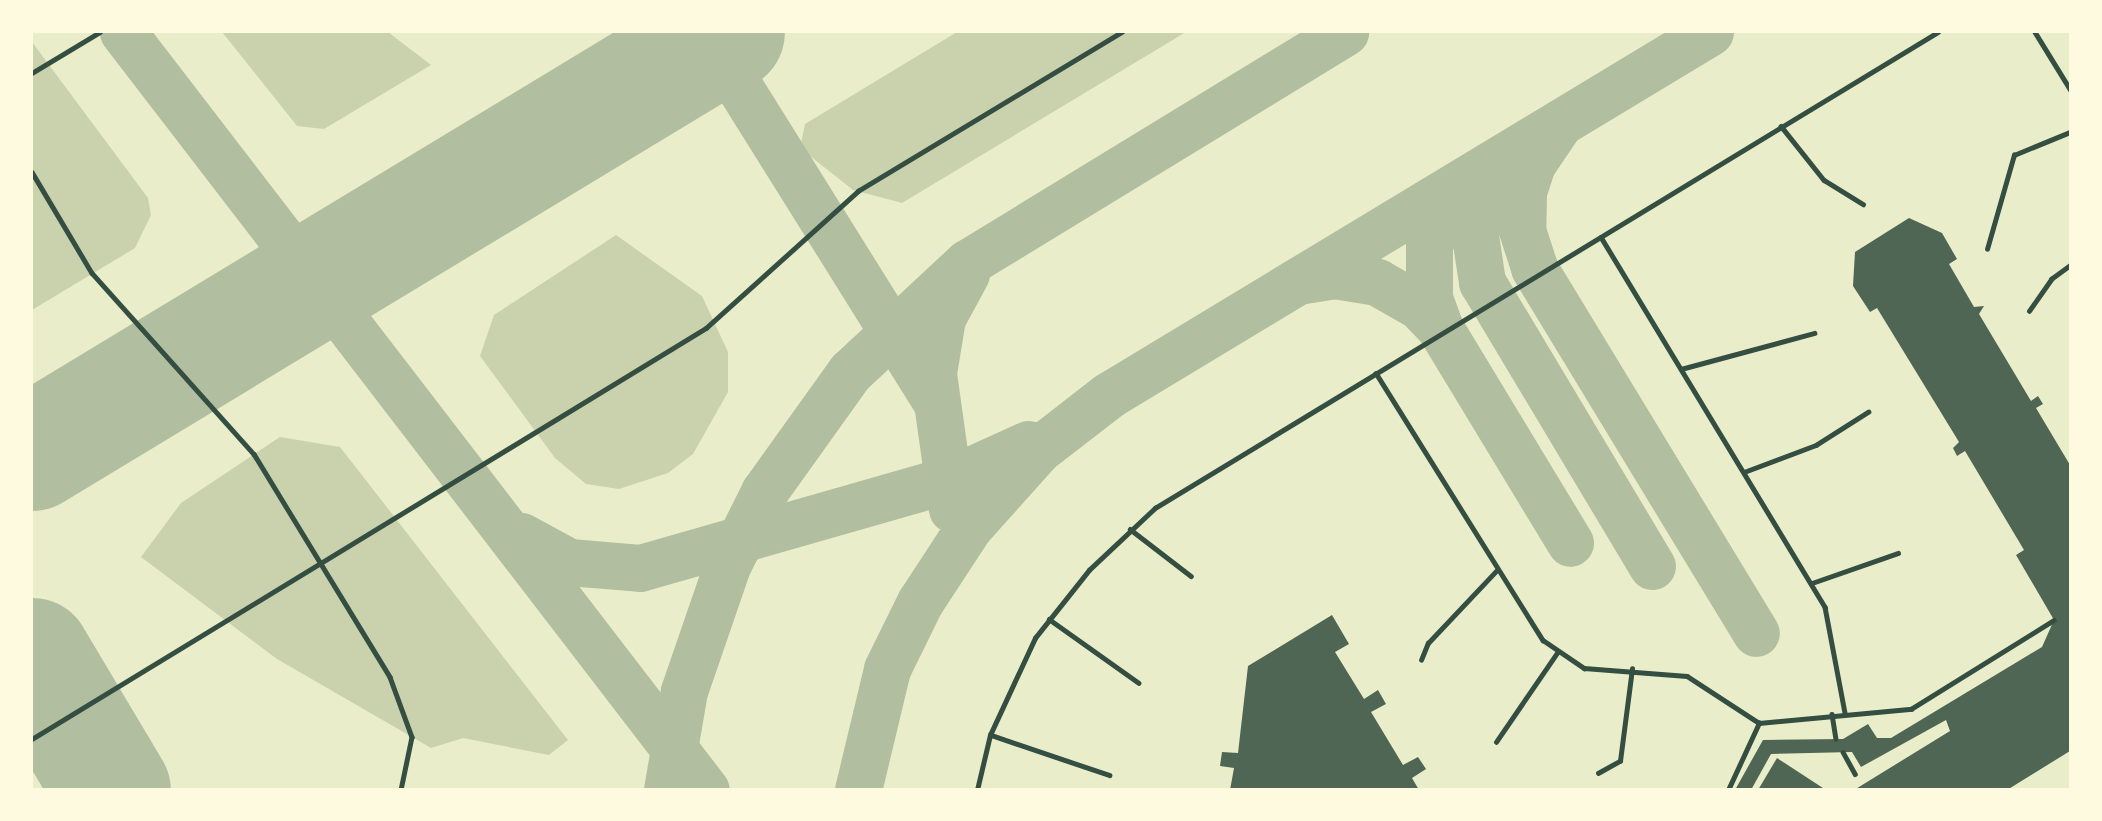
<!DOCTYPE html>
<style>
body{margin:0}
#map{position:relative;width:2102px;height:821px;overflow:hidden;background:#e9edc9;font-family:"Crimson Pro",serif}
div>[style]{position:absolute}
.green>*{inset:0;background:#cad2ad}
.taxiway>*{height:47px;margin:-23.5px;padding:0 23.5px;transform-origin:23.5px;border-radius:23.5px;background:#b2bea0}
.runway>*{height:117px;margin:-58.5px;padding:0 58.5px;transform-origin:58.5px;border-radius:58.5px;background:#b2bea0}
.building>*{inset:0;background:#4f6655}
.service>*{height:4.5px;margin:-2.25px;padding:0 2.25px;transform-origin:2.25px;border-radius:2.25px;background:#344e41}
span{translate:-50% -50%;white-space:nowrap;text-align:center;line-height:1.15;-webkit-text-stroke:5px #fefae0;paint-order:stroke}
.frame{position:absolute;inset:0;border:33px solid #fefae0;pointer-events:none}
</style>
<div id="map">
<div class="green">
<i style="clip-path:polygon(222px 32px,388px 32px,431px 65px,324px 129px,297px 126px)"></i>
<i style="clip-path:polygon(957px 32px,1186px 32px,902px 203px,853px 190px,800px 148px,805px 124px)"></i>
<i style="clip-path:polygon(32px 42px,148px 198px,151px 215px,135px 248px,32px 310px)"></i>
<i style="clip-path:polygon(616px 235px,702px 296px,728px 352px,728px 392px,693px 454px,668px 473px,619px 489px,586px 484px,555px 458px,480px 356px,494px 315px)"></i>
<i style="clip-path:polygon(280px 437px,340px 447px,568px 740px,549px 755px,463px 738px,431px 748px,277px 659px,141px 557px,181px 503px)"></i>
</div>
<div class="taxiway">
<i style="left:123px;top:32px;width:956px;rotate:52.44deg"></i>
<i style="left:705px;top:32px;width:436px;rotate:58deg"></i>
<i style="left:1557px;top:127px;width:45px;rotate:124deg"></i>
<i style="left:1532px;top:164px;width:28px;rotate:108deg"></i>
<i style="left:1523px;top:191px;width:39px;rotate:91deg"></i>
<i style="left:1522px;top:230px;width:40px;rotate:72deg"></i>
<i style="left:1534px;top:268px;width:427px;rotate:58.7deg"></i>
<i style="left:1511px;top:155px;width:55px;rotate:121.7deg"></i>
<i style="left:1482px;top:202px;width:35px;rotate:102deg"></i>
<i style="left:1475px;top:236px;width:47px;rotate:81.3deg"></i>
<i style="left:1482px;top:282px;width:331px;rotate:59.1deg"></i>
<i style="left:1463px;top:183px;width:69px;rotate:119.5deg"></i>
<i style="left:1429px;top:243px;width:55px;rotate:90deg"></i>
<i style="left:1429px;top:298px;width:32px;rotate:70deg"></i>
<i style="left:1440px;top:328px;width:251px;rotate:58.8deg"></i>
<i style="left:1304px;top:280px;width:30px;rotate:-9deg"></i>
<i style="left:1334px;top:275px;width:44px;rotate:9.2deg"></i>
<i style="left:1377px;top:282px;width:48px;rotate:29.7deg"></i>
<i style="left:1419px;top:306px;width:30px;rotate:46deg"></i>
<i style="left:952px;top:509px;width:137px;rotate:-98deg"></i>
<i style="left:933px;top:373px;width:56px;rotate:-80.7deg"></i>
<i style="left:942px;top:318px;width:50px;rotate:-61.4deg"></i>
<i style="left:521px;top:536px;width:55px;rotate:28.4deg"></i>
<i style="left:569px;top:562px;width:71px;rotate:4.8deg"></i>
<i style="left:640px;top:568px;width:323px;rotate:-16deg"></i>
<i style="left:951px;top:479px;width:85px;rotate:-24.4deg"></i>
<i style="left:667px;top:790px;width:100px;rotate:-80.3deg"></i>
<i style="left:684px;top:691px;width:132px;rotate:-71deg"></i>
<i style="left:727px;top:566px;width:83px;rotate:-63.4deg"></i>
<i style="left:764px;top:492px;width:148px;rotate:-54.4deg"></i>
<i style="left:850px;top:372px;width:160px;rotate:-43deg"></i>
<i style="left:967px;top:263px;width:443px;rotate:-31.4deg"></i>
<i style="left:858px;top:790px;width:124px;rotate:-76.5deg"></i>
<i style="left:887px;top:669px;width:75px;rotate:-63.8deg"></i>
<i style="left:920px;top:602px;width:90px;rotate:-56.8deg"></i>
<i style="left:969px;top:527px;width:103px;rotate:-48.1deg"></i>
<i style="left:1038px;top:450px;width:90px;rotate:-37.8deg"></i>
<i style="left:1109px;top:395px;width:702px;rotate:-31.13deg"></i>
</div>
<div class="runway">
<i style="left:32px;top:452px;width:811px;rotate:-31.18deg"></i>
<i style="left:32px;top:656px;width:156px;rotate:59.2deg"></i>
</div>
<div class="building">
<i style="clip-path:polygon(1909px 218px,1942px 233px,1957px 259px,1949px 264px,1974px 307px,1984px 306px,1979px 314px,2031px 401px,2038px 396px,2043px 404px,2036px 408px,2070px 465px,2070px 751px,2007px 790px,1854px 790px,1950px 731px,1946px 720px,1861px 767px,1852px 752px,1771px 754px,1751px 790px,1735px 790px,1763px 740px,1843px 739px,1868px 724px,1877px 738px,1891px 738px,2042px 647px,2054px 620px,2016px 555px,2024px 550px,1965px 451px,1957px 456px,1953px 448px,1959px 442px,1877px 308px,1870px 312px,1853px 286px,1855px 252px)"></i>
<i style="clip-path:polygon(1332px 615px,1349px 644px,1335px 652px,1364px 699px,1378px 690px,1386px 704px,1371px 712px,1403px 765px,1418px 757px,1426px 769px,1412px 778px,1419px 790px,1230px 790px,1234px 768px,1220px 766px,1222px 752px,1238px 753px,1248px 666px)"></i>
<i style="clip-path:polygon(1777px 758px,1826px 790px,1758px 790px)"></i>
</div>
<div class="service">
<i style="left:2035px;top:32px;width:67px;rotate:58.4deg"></i>
<i style="left:32px;top:73px;width:79px;rotate:-31.1deg"></i>
<i style="left:1781px;top:126px;width:69px;rotate:51.5deg"></i>
<i style="left:1824px;top:180px;width:46px;rotate:31.6deg"></i>
<i style="left:32px;top:172px;width:117px;rotate:59.3deg"></i>
<i style="left:92px;top:273px;width:243px;rotate:48.2deg"></i>
<i style="left:254px;top:454px;width:261px;rotate:58.6deg"></i>
<i style="left:390px;top:677px;width:64px;rotate:69.9deg"></i>
<i style="left:412px;top:737px;width:54px;rotate:101.7deg"></i>
<i style="left:1601px;top:237px;width:433px;rotate:58.8deg"></i>
<i style="left:1825px;top:607px;width:108px;rotate:79.3deg"></i>
<i style="left:1987px;top:249px;width:98px;rotate:-74deg"></i>
<i style="left:2014px;top:155px;width:61px;rotate:-22.3deg"></i>
<i style="left:2029px;top:311px;width:39px;rotate:-55deg"></i>
<i style="left:2051px;top:279px;width:24px;rotate:-36deg"></i>
<i style="left:1681px;top:369px;width:138px;rotate:-15.1deg"></i>
<i style="left:1376px;top:373px;width:315px;rotate:58deg"></i>
<i style="left:1543px;top:640px;width:50px;rotate:34.3deg"></i>
<i style="left:1584px;top:668px;width:103px;rotate:4.4deg"></i>
<i style="left:1687px;top:676px;width:86px;rotate:33.1deg"></i>
<i style="left:1744px;top:472px;width:77px;rotate:-20.6deg"></i>
<i style="left:1816px;top:445px;width:62px;rotate:-32.4deg"></i>
<i style="left:1130px;top:529px;width:77px;rotate:37.6deg"></i>
<i style="left:1812px;top:583px;width:91px;rotate:-19.2deg"></i>
<i style="left:1049px;top:619px;width:110px;rotate:35.4deg"></i>
<i style="left:1421px;top:660px;width:18px;rotate:-68deg"></i>
<i style="left:1428px;top:643px;width:99px;rotate:-46.6deg"></i>
<i style="left:1832px;top:714px;width:25px;rotate:81deg"></i>
<i style="left:1759px;top:723px;width:153px;rotate:-5.3deg"></i>
<i style="left:1911px;top:709px;width:168px;rotate:-31.9deg"></i>
<i style="left:991px;top:735px;width:125px;rotate:18.7deg"></i>
<i style="left:32px;top:739px;width:789px;rotate:-31.37deg"></i>
<i style="left:706px;top:328px;width:205px;rotate:-42deg"></i>
<i style="left:858px;top:191px;width:308px;rotate:-31.1deg"></i>
<i style="left:1496px;top:742px;width:108px;rotate:-55.6deg"></i>
<i style="left:1843px;top:752px;width:25px;rotate:61deg"></i>
<i style="left:1598px;top:773px;width:25px;rotate:-29deg"></i>
<i style="left:1620px;top:761px;width:93px;rotate:-82.6deg"></i>
<i style="left:977px;top:790px;width:57px;rotate:-76.7deg"></i>
<i style="left:990px;top:735px;width:107px;rotate:-65.1deg"></i>
<i style="left:1035px;top:638px;width:87px;rotate:-51.5deg"></i>
<i style="left:1089px;top:570px;width:91px;rotate:-43.2deg"></i>
<i style="left:1155px;top:508px;width:916px;rotate:-31.3deg"></i>
<i style="left:1728px;top:790px;width:74px;rotate:-65.2deg"></i>
</div>
<div class="frame"></div>
</div>
